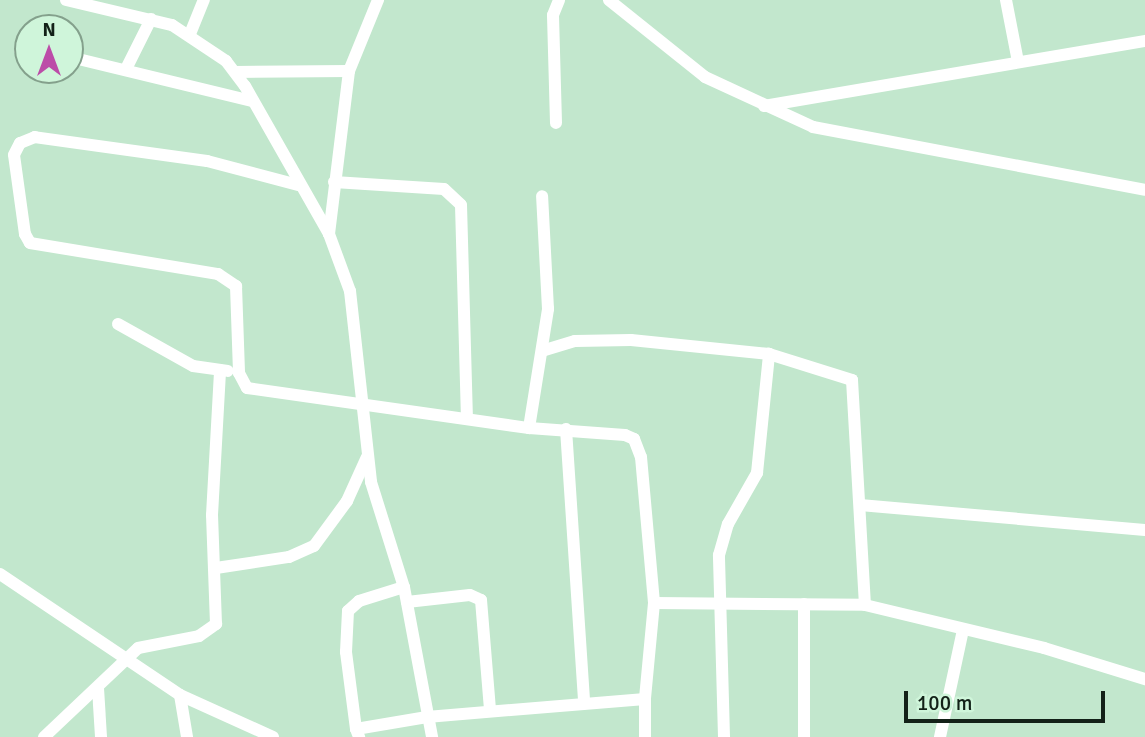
<!DOCTYPE html>
<style>
body{margin:0}
#map{position:relative;width:1145px;height:737px;overflow:hidden;background:#c2e7cd;font-family:Signika,sans-serif}
div>[style]{position:absolute}
.street>*{height:12px;margin:-6px;padding:0 6px;transform-origin:6px;border-radius:6px;background:#fff}
span{translate:-50% -50%;white-space:nowrap;text-align:center;line-height:1.15;-webkit-text-stroke:7px #cff5da;paint-order:stroke}
.north{position:absolute;left:14px;top:14px;width:70px;height:70px;box-sizing:border-box;background:#cff5da;border:2px solid #84a08c;border-radius:50%;rotate:0deg;font-size:19px;font-weight:700;line-height:28px;text-align:center;color:#132118}
.north::after{content:'';display:block;margin:auto;width:24px;height:32px;background:#bc4ca8;clip-path:polygon(50% 0,100% 100%,50% 72%,0 100%)}
.scale{position:absolute;left:904px;top:691px;width:201px;height:32px;box-sizing:border-box;border:4px solid #132118;border-top:0;padding-left:9px;font-size:21px;line-height:24px;white-space:nowrap;color:#132118;-webkit-text-stroke:5px #cff5da;paint-order:stroke}
</style>
<div id="map">
<div class="street">
<i style="left:66px;top:0;width:109px;rotate:13.3deg"></i>
<i style="left:172px;top:25px;width:65px;rotate:33.7deg"></i>
<i style="left:226px;top:61px;width:31px;rotate:53deg"></i>
<i style="left:245px;top:86px;width:170px;rotate:60.4deg"></i>
<i style="left:329px;top:234px;width:61px;rotate:69.8deg"></i>
<i style="left:350px;top:291px;width:192px;rotate:83.7deg"></i>
<i style="left:371px;top:482px;width:110px;rotate:72.6deg"></i>
<i style="left:404px;top:587px;width:153px;rotate:79.4deg"></i>
<i style="left:609px;top:0;width:123px;rotate:38.7deg"></i>
<i style="left:705px;top:77px;width:119px;rotate:24.8deg"></i>
<i style="left:813px;top:127px;width:338px;rotate:10.7deg"></i>
<i style="left:1006px;top:0;width:63px;rotate:79deg"></i>
<i style="left:190px;top:34px;width:37px;rotate:-68deg"></i>
<i style="left:20px;top:50px;width:8px;rotate:7deg"></i>
<i style="left:70px;top:57px;width:187px;rotate:13.6deg"></i>
<i style="left:126px;top:69px;width:56px;rotate:-63.4deg"></i>
<i style="left:235px;top:72px;width:114px;rotate:-0.5deg"></i>
<i style="left:764px;top:106px;width:387px;rotate:-9.7deg"></i>
<i style="left:556px;top:123px;width:108px;rotate:-91.6deg"></i>
<i style="left:553px;top:15px;width:16px;rotate:-68deg"></i>
<i style="left:334px;top:182px;width:110px;rotate:3.6deg"></i>
<i style="left:444px;top:189px;width:23px;rotate:43deg"></i>
<i style="left:461px;top:205px;width:214px;rotate:88.4deg"></i>
<i style="left:298px;top:185px;width:94px;rotate:-165.2deg"></i>
<i style="left:207px;top:161px;width:174px;rotate:-172.1deg"></i>
<i style="left:35px;top:137px;width:16px;rotate:158deg"></i>
<i style="left:20px;top:143px;width:13px;rotate:117deg"></i>
<i style="left:14px;top:155px;width:80px;rotate:82.1deg"></i>
<i style="left:25px;top:234px;width:10px;rotate:61deg"></i>
<i style="left:30px;top:243px;width:191px;rotate:9.4deg"></i>
<i style="left:218px;top:274px;width:22px;rotate:34deg"></i>
<i style="left:236px;top:286px;width:87px;rotate:88deg"></i>
<i style="left:239px;top:373px;width:17px;rotate:62deg"></i>
<i style="left:247px;top:388px;width:285px;rotate:8.1deg"></i>
<i style="left:529px;top:428px;width:96px;rotate:4.2deg"></i>
<i style="left:625px;top:435px;width:10px;rotate:24deg"></i>
<i style="left:634px;top:439px;width:19px;rotate:69deg"></i>
<i style="left:641px;top:457px;width:147px;rotate:84.9deg"></i>
<i style="left:654px;top:603px;width:96px;rotate:95.4deg"></i>
<i style="left:645px;top:699px;width:219px;rotate:175.3deg"></i>
<i style="left:427px;top:717px;width:72px;rotate:170.4deg"></i>
<i style="left:356px;top:729px;width:9px;rotate:69deg"></i>
<i style="left:329px;top:234px;width:164px;rotate:-83deg"></i>
<i style="left:349px;top:71px;width:77px;rotate:-67.8deg"></i>
<i style="left:118px;top:324px;width:86px;rotate:29.2deg"></i>
<i style="left:193px;top:366px;width:35px;rotate:8deg"></i>
<i style="left:545px;top:350px;width:31px;rotate:-17deg"></i>
<i style="left:575px;top:341px;width:56px;rotate:-1deg"></i>
<i style="left:631px;top:340px;width:139px;rotate:5.8deg"></i>
<i style="left:769px;top:354px;width:87px;rotate:17.4deg"></i>
<i style="left:852px;top:380px;width:225px;rotate:86.7deg"></i>
<i style="left:529px;top:428px;width:121px;rotate:-80.9deg"></i>
<i style="left:548px;top:309px;width:113px;rotate:-93deg"></i>
<i style="left:566px;top:429px;width:275px;rotate:86.2deg"></i>
<i style="left:860px;top:505px;width:286px;rotate:5deg"></i>
<i style="left:216px;top:568px;width:74px;rotate:-8.6deg"></i>
<i style="left:289px;top:557px;width:27px;rotate:-24deg"></i>
<i style="left:314px;top:546px;width:56px;rotate:-53.7deg"></i>
<i style="left:347px;top:501px;width:48px;rotate:-65.6deg"></i>
<i style="left:0;top:574px;width:217px;rotate:33.9deg"></i>
<i style="left:180px;top:695px;width:102px;rotate:24.3deg"></i>
<i style="left:407px;top:602px;width:63px;rotate:-6.3deg"></i>
<i style="left:470px;top:595px;width:12px;rotate:24deg"></i>
<i style="left:481px;top:600px;width:110px;rotate:85.3deg"></i>
<i style="left:654px;top:603px;width:211px;rotate:0.5deg"></i>
<i style="left:865px;top:605px;width:184px;rotate:13.5deg"></i>
<i style="left:1044px;top:648px;width:106px;rotate:17.1deg"></i>
<i style="left:804px;top:604px;width:133px;rotate:90deg"></i>
<i style="left:98px;top:688px;width:49px;rotate:86.5deg"></i>
<i style="left:180px;top:695px;width:43px;rotate:80.5deg"></i>
<i style="left:645px;top:699px;width:38px;rotate:90deg"></i>
<i style="left:356px;top:729px;width:78px;rotate:-97.4deg"></i>
<i style="left:346px;top:652px;width:41px;rotate:-87.2deg"></i>
<i style="left:348px;top:611px;width:15px;rotate:-42deg"></i>
<i style="left:359px;top:601px;width:47px;rotate:-17.3deg"></i>
<i style="left:44px;top:737px;width:129px;rotate:-43.4deg"></i>
<i style="left:138px;top:648px;width:62px;rotate:-11.1deg"></i>
<i style="left:199px;top:636px;width:21px;rotate:-35deg"></i>
<i style="left:216px;top:624px;width:109px;rotate:-92.1deg"></i>
<i style="left:212px;top:515px;width:145px;rotate:-86.8deg"></i>
<i style="left:724px;top:737px;width:182px;rotate:-91.6deg"></i>
<i style="left:719px;top:555px;width:32px;rotate:-74deg"></i>
<i style="left:728px;top:524px;width:59px;rotate:-60.4deg"></i>
<i style="left:757px;top:473px;width:120px;rotate:-84.2deg"></i>
<i style="left:940px;top:737px;width:109px;rotate:-77.9deg"></i>
</div>
<div class="north">N</div>
<div class="scale">100 m</div>
</div>
